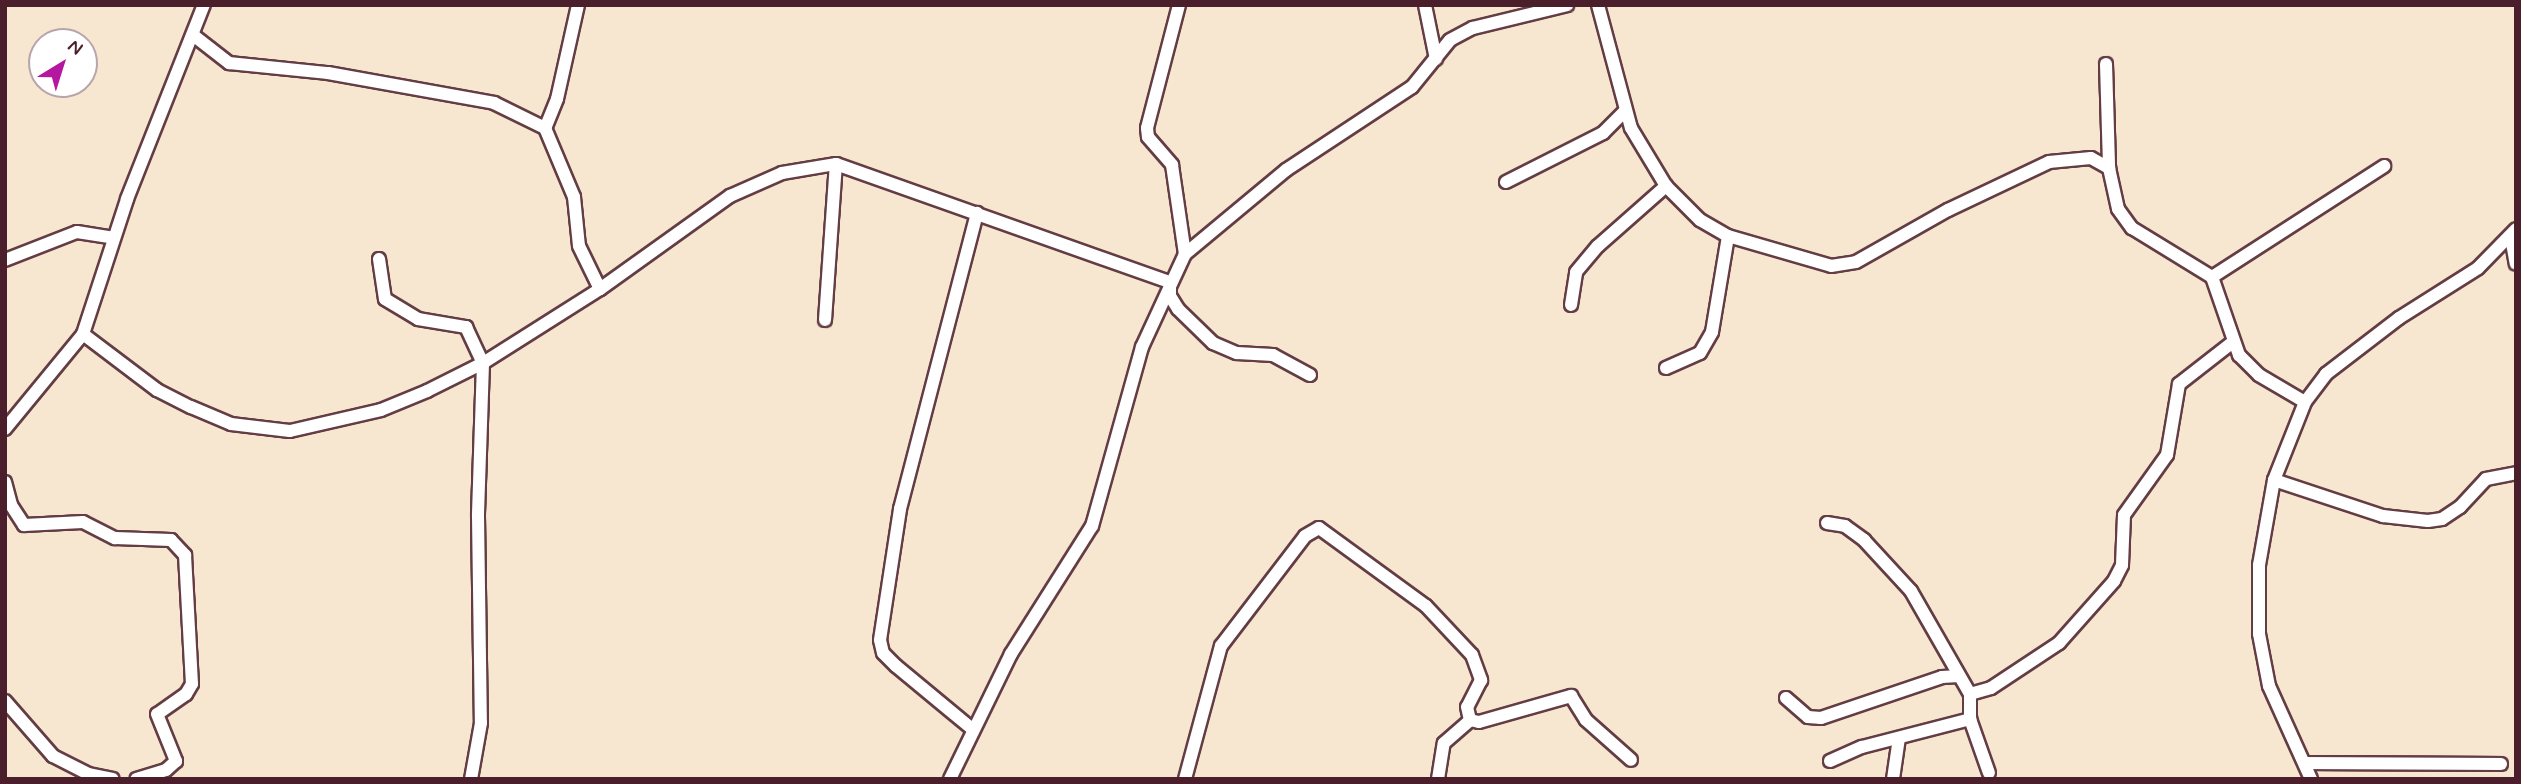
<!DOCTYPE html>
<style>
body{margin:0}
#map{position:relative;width:2521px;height:784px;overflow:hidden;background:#f7e7d1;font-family:Mynerve,sans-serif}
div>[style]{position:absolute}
.roads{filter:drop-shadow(2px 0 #643d44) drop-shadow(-2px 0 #643d44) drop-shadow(0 2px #643d44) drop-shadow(0 -2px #643d44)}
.street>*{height:12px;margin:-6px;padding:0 6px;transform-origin:6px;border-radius:6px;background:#fff}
span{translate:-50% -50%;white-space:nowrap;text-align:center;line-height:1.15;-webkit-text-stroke:7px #fff;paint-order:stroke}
.frame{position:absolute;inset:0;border:7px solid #4a1f2b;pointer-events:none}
.north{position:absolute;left:28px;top:28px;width:70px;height:70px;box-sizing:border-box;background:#fff;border:2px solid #b7a5aa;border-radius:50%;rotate:38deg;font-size:19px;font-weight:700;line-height:28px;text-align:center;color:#4a1f2b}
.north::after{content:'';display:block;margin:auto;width:24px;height:32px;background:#b5179e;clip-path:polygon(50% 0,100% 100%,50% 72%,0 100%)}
</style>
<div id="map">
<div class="roads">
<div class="street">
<i style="left:578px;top:5px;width:96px;rotate:102.6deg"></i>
<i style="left:557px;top:99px;width:31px;rotate:112deg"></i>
<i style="left:545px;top:128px;width:75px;rotate:67.2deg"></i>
<i style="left:574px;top:197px;width:49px;rotate:84.2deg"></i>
<i style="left:579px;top:246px;width:48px;rotate:64deg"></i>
<i style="left:1179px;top:5px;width:127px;rotate:104.6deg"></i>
<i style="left:1147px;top:128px;width:9px;rotate:84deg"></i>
<i style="left:1148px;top:137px;width:37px;rotate:49deg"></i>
<i style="left:1172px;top:165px;width:90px;rotate:81.7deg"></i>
<i style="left:1425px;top:5px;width:55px;rotate:78.5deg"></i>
<i style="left:1598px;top:5px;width:127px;rotate:75deg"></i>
<i style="left:1631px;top:128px;width:68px;rotate:58.9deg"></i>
<i style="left:1666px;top:186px;width:48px;rotate:45deg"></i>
<i style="left:1700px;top:220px;width:32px;rotate:30deg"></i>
<i style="left:1728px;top:236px;width:107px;rotate:16.2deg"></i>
<i style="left:1831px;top:266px;width:25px;rotate:-9deg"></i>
<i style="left:1856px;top:262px;width:106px;rotate:-29.5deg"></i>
<i style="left:1948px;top:210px;width:112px;rotate:-25.4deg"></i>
<i style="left:2049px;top:162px;width:42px;rotate:-5.4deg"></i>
<i style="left:2091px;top:158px;width:21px;rotate:29deg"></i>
<i style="left:2109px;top:168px;width:42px;rotate:77.6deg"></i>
<i style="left:2118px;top:209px;width:24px;rotate:54deg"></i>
<i style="left:2132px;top:228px;width:94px;rotate:31.5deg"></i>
<i style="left:2212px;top:277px;width:83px;rotate:70.9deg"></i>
<i style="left:2239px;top:355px;width:28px;rotate:45deg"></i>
<i style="left:2259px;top:375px;width:53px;rotate:30.4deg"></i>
<i style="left:193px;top:35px;width:46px;rotate:37.9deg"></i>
<i style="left:229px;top:63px;width:100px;rotate:5.8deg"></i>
<i style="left:328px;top:73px;width:169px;rotate:10.2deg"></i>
<i style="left:494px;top:103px;width:57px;rotate:26.1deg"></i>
<i style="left:2106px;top:64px;width:104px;rotate:88.3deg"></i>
<i style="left:1506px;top:182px;width:109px;rotate:-26.8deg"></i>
<i style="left:1603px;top:133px;width:30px;rotate:-45deg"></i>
<i style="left:2511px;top:237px;width:27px;rotate:80deg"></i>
<i style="left:379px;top:259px;width:40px;rotate:81.5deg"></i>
<i style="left:385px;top:299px;width:39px;rotate:31deg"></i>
<i style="left:418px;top:319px;width:49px;rotate:9.5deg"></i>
<i style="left:466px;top:327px;width:40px;rotate:65deg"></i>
<i style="left:483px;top:363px;width:153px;rotate:91.9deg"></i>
<i style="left:478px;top:516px;width:207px;rotate:89.2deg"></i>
<i style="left:481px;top:723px;width:57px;rotate:100.1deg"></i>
<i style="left:5px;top:260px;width:77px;rotate:-21.3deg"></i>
<i style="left:77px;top:232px;width:36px;rotate:9deg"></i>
<i style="left:2212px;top:277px;width:205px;rotate:-32.8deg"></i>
<i style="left:1571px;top:305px;width:33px;rotate:-81deg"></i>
<i style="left:1576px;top:272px;width:34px;rotate:-50deg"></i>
<i style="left:1598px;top:246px;width:91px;rotate:-41.4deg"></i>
<i style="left:825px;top:320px;width:156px;rotate:-86deg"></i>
<i style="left:83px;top:334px;width:93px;rotate:37.1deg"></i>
<i style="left:157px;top:390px;width:38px;rotate:27deg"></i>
<i style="left:191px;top:407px;width:43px;rotate:23deg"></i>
<i style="left:231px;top:424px;width:59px;rotate:6.8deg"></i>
<i style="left:290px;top:431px;width:93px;rotate:-13deg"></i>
<i style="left:381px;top:410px;width:50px;rotate:-22.4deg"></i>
<i style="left:427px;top:391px;width:63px;rotate:-26.6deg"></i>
<i style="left:483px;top:363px;width:138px;rotate:-32.3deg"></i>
<i style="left:600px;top:289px;width:160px;rotate:-35.6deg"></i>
<i style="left:730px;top:196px;width:57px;rotate:-23.9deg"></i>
<i style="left:782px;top:173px;width:55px;rotate:-9.5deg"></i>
<i style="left:836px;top:164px;width:354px;rotate:19.5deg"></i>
<i style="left:1170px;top:282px;width:14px;rotate:90deg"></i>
<i style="left:1170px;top:296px;width:15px;rotate:58deg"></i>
<i style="left:1178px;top:309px;width:49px;rotate:44.2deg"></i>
<i style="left:1213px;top:343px;width:26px;rotate:23deg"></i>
<i style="left:1237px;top:353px;width:36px;rotate:3deg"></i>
<i style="left:1273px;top:355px;width:42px;rotate:28.4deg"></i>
<i style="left:1666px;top:368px;width:37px;rotate:-24deg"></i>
<i style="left:1700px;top:353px;width:24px;rotate:-60deg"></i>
<i style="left:1712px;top:332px;width:97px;rotate:-80.5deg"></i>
<i style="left:5px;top:429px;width:123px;rotate:-50.6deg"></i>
<i style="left:83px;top:334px;width:142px;rotate:-71.9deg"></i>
<i style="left:127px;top:199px;width:209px;rotate:-68.4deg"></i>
<i style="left:2274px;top:480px;width:115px;rotate:18.3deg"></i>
<i style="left:2383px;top:516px;width:45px;rotate:6.3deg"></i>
<i style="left:2428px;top:521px;width:14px;rotate:-8deg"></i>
<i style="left:2442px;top:519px;width:22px;rotate:-34deg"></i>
<i style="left:2460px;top:507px;width:38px;rotate:-47deg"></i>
<i style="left:2486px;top:479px;width:31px;rotate:-11deg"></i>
<i style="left:5px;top:482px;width:24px;rotate:75deg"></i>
<i style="left:11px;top:505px;width:24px;rotate:57deg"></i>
<i style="left:24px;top:525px;width:59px;rotate:-2.9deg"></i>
<i style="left:83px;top:522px;width:36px;rotate:27deg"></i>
<i style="left:115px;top:538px;width:56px;rotate:2deg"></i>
<i style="left:171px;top:540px;width:21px;rotate:47deg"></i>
<i style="left:185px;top:555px;width:129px;rotate:86.9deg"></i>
<i style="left:192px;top:684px;width:12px;rotate:121deg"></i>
<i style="left:186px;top:694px;width:35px;rotate:145deg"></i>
<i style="left:157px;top:714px;width:51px;rotate:68deg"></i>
<i style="left:176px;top:761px;width:13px;rotate:138deg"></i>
<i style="left:166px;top:770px;width:31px;rotate:163deg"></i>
<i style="left:1827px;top:523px;width:18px;rotate:9deg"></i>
<i style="left:1845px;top:526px;width:24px;rotate:36deg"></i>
<i style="left:1864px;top:540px;width:69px;rotate:47.3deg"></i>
<i style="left:1911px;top:591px;width:119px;rotate:60.2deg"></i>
<i style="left:1970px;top:694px;width:25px;rotate:90deg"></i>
<i style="left:1970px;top:719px;width:57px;rotate:70.6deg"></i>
<i style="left:1970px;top:694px;width:22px;rotate:-16deg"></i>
<i style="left:1991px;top:688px;width:82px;rotate:-33.5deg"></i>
<i style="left:2059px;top:643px;width:83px;rotate:-48.4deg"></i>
<i style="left:2114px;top:581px;width:18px;rotate:-63deg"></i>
<i style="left:2122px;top:565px;width:50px;rotate:-87.7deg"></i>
<i style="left:2124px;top:515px;width:74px;rotate:-54.4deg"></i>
<i style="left:2167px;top:455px;width:72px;rotate:-80.4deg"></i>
<i style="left:2179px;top:384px;width:68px;rotate:-37.9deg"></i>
<i style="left:1786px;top:698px;width:29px;rotate:41deg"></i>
<i style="left:1808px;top:717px;width:13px;rotate:4deg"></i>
<i style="left:1821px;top:718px;width:128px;rotate:-18.7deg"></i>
<i style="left:1942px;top:677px;width:17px;rotate:-3deg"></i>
<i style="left:5px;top:701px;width:73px;rotate:48.9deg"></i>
<i style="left:53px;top:756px;width:39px;rotate:27deg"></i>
<i style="left:88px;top:774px;width:25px;rotate:11deg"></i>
<i style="left:971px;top:728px;width:97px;rotate:-140.4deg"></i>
<i style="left:896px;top:666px;width:18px;rotate:-135deg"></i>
<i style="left:883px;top:653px;width:13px;rotate:-103deg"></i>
<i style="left:880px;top:640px;width:133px;rotate:-81.3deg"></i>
<i style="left:900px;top:509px;width:306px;rotate:-75.4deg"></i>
<i style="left:1830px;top:761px;width:35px;rotate:-24deg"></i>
<i style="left:1862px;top:747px;width:112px;rotate:-14.5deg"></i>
<i style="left:2305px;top:763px;width:196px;rotate:0.3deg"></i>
<i style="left:950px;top:779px;width:139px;rotate:-64deg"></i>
<i style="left:1011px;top:654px;width:151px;rotate:-57.7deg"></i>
<i style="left:1092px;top:526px;width:186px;rotate:-74.4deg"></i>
<i style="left:1142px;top:347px;width:102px;rotate:-65.2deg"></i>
<i style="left:1185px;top:254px;width:131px;rotate:-39.7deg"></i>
<i style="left:1286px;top:170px;width:151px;rotate:-33.4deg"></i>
<i style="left:1412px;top:87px;width:60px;rotate:-51deg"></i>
<i style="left:1450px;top:40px;width:26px;rotate:-28deg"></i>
<i style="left:1473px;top:28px;width:97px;rotate:-13.7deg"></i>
<i style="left:1185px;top:779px;width:138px;rotate:-74.9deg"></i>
<i style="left:1221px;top:646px;width:138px;rotate:-52.6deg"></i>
<i style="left:1305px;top:536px;width:16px;rotate:-30deg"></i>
<i style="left:1319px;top:528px;width:132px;rotate:36.1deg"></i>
<i style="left:1426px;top:606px;width:67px;rotate:46.8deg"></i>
<i style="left:1472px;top:655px;width:27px;rotate:70deg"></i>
<i style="left:1481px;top:680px;width:30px;rotate:117deg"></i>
<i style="left:1467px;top:707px;width:13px;rotate:77deg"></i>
<i style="left:1470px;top:720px;width:9px;rotate:13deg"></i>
<i style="left:1479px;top:722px;width:96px;rotate:-15.8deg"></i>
<i style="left:1571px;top:696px;width:28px;rotate:58deg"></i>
<i style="left:1586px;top:720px;width:60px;rotate:41.6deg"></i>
<i style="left:1438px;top:779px;width:36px;rotate:-81deg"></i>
<i style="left:1444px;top:743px;width:35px;rotate:-41deg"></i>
<i style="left:1893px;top:779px;width:41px;rotate:-81.7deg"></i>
<i style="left:2311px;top:779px;width:102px;rotate:-114.3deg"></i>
<i style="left:2269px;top:686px;width:53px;rotate:-100.9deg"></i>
<i style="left:2259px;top:634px;width:69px;rotate:-90deg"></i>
<i style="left:2259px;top:565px;width:86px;rotate:-80deg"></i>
<i style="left:2274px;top:480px;width:84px;rotate:-68.3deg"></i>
<i style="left:2305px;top:402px;width:35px;rotate:-53deg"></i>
<i style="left:2326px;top:374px;width:92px;rotate:-37.5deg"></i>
<i style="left:2399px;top:318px;width:93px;rotate:-32.3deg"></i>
<i style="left:2478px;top:268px;width:54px;rotate:-45.7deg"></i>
</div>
</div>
<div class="frame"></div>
<div class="north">N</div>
</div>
